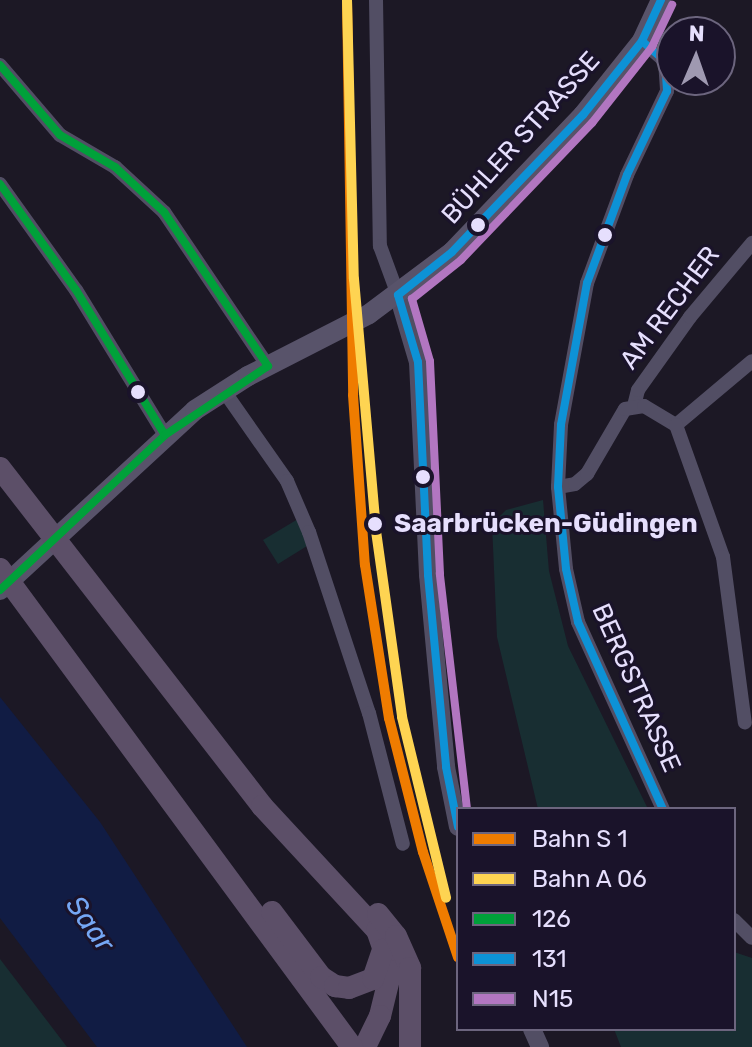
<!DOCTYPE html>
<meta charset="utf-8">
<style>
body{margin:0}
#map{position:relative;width:752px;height:1047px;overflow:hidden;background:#1c1825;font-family:Rubik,sans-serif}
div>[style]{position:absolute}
.green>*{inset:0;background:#182e32}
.water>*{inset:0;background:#111c44}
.minor>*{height:14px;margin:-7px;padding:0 7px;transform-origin:7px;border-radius:7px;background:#524e64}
.tertiary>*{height:18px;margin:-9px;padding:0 9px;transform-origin:9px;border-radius:9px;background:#524e64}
.secondary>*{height:20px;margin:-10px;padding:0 10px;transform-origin:10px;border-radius:10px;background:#58536a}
.primary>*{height:22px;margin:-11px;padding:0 11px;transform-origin:11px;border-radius:11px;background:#5c4f68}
.bus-1>*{height:8px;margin:-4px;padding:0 4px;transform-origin:4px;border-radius:4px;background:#00a13a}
.bus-2>*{height:8px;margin:-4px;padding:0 4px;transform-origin:4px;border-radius:4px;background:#0d92d6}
.bus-3>*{height:8px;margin:-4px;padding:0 4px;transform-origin:4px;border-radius:4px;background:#b276c1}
.rail-1>*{height:10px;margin:-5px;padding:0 5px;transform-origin:5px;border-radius:5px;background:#ef7c00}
.rail-2>*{height:10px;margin:-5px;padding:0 5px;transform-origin:5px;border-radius:5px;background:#fed452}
.dots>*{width:22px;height:22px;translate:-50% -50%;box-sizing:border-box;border:4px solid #1a132a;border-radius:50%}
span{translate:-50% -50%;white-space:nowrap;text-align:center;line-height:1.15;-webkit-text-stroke:6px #1a132a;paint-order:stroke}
.street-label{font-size:26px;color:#e6dffd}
.stop-label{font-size:26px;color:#e6dffd;font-weight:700}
.left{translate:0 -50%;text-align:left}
.water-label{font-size:28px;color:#75a7f5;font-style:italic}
.legend{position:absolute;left:456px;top:807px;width:280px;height:224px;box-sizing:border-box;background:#1a132a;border:2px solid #6c657e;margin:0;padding:10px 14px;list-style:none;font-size:24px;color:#e6dffd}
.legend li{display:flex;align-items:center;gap:16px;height:40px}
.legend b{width:40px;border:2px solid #6c657e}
.north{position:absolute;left:656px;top:16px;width:80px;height:80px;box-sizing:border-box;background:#1a132a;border:2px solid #6c657e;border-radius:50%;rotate:2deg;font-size:22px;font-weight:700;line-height:32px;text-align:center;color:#e6dffd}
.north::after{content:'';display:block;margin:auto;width:28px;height:36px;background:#9f99b1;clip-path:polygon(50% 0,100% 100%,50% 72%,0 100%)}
</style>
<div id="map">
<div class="green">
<i style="clip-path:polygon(543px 500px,549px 571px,568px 646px,648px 809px,538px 809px,497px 637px,492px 524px,506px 510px)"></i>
<i style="clip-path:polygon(298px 519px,307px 546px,278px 564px,263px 540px)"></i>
<i style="clip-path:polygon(734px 952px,752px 958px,752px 1047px,621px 1047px,614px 1029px,734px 1029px)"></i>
<i style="clip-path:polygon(0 959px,67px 1047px,0 1047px)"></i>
</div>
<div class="water">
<i style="clip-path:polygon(0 697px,100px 822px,247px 1047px,97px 1047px,0 918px)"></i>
</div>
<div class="minor">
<i style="left:376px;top:0;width:246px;rotate:89.1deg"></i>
<i style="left:380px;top:246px;width:52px;rotate:69.8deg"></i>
<i style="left:642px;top:41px;width:30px;rotate:41deg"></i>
<i style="left:665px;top:61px;width:30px;rotate:86deg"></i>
<i style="left:667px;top:91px;width:93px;rotate:115.5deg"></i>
<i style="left:627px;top:175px;width:115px;rotate:110.3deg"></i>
<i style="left:587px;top:283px;width:144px;rotate:100.4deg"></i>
<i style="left:561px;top:425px;width:62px;rotate:92.8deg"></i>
<i style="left:558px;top:487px;width:82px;rotate:84.4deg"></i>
<i style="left:566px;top:569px;width:54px;rotate:77.2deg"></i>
<i style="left:578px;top:622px;width:205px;rotate:65.6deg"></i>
<i style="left:0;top:65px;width:92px;rotate:49.4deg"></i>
<i style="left:60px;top:135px;width:64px;rotate:30.2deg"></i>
<i style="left:115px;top:167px;width:67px;rotate:42.6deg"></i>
<i style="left:164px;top:212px;width:186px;rotate:56deg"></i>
<i style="left:0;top:184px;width:130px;rotate:54.4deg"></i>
<i style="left:76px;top:290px;width:170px;rotate:58.5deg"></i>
<i style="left:224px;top:391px;width:110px;rotate:55deg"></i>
<i style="left:287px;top:481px;width:56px;rotate:66.7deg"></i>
<i style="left:309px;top:532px;width:191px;rotate:71.7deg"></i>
<i style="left:369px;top:713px;width:135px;rotate:75.5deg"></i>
<i style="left:634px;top:406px;width:16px;rotate:-76deg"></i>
<i style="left:638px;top:390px;width:90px;rotate:-54.5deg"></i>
<i style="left:690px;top:317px;width:97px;rotate:-50deg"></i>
<i style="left:676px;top:425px;width:99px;rotate:-40.1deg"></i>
<i style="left:558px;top:487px;width:17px;rotate:-10deg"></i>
<i style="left:575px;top:484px;width:16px;rotate:-40deg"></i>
<i style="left:587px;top:474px;width:75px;rotate:-59.7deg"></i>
<i style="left:625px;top:409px;width:19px;rotate:-9deg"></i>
<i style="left:644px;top:406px;width:37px;rotate:31deg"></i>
<i style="left:676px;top:425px;width:140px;rotate:70.4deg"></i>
<i style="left:723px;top:557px;width:167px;rotate:82.5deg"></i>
<i style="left:734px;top:920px;width:25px;rotate:45deg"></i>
</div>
<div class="tertiary">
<i style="left:398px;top:295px;width:70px;rotate:73.4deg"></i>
<i style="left:418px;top:362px;width:213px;rotate:87.3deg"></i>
<i style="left:428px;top:575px;width:193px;rotate:84.6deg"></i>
<i style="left:446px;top:767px;width:61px;rotate:78.7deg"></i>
<i style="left:532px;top:1029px;width:20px;rotate:66deg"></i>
</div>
<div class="secondary">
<i style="left:0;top:590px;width:265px;rotate:-42.7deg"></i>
<i style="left:195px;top:410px;width:63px;rotate:-32.7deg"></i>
<i style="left:248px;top:376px;width:136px;rotate:-27.1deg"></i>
<i style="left:369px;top:314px;width:104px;rotate:-36.8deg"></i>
<i style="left:452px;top:252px;width:190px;rotate:-46.3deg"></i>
<i style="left:583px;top:115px;width:95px;rotate:-51.4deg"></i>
<i style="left:642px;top:41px;width:45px;rotate:-65.1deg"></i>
</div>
<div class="primary">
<i style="left:0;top:468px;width:428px;rotate:52.2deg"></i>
<i style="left:262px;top:806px;width:169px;rotate:47.2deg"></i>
<i style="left:377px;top:930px;width:43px;rotate:71.1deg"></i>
<i style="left:391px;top:971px;width:46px;rotate:103.7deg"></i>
<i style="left:380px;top:1016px;width:34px;rotate:116deg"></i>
<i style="left:0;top:569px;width:594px;rotate:53.63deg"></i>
<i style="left:272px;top:912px;width:81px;rotate:53deg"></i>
<i style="left:321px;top:977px;width:17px;rotate:33deg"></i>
<i style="left:335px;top:986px;width:14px;rotate:8deg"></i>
<i style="left:349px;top:988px;width:26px;rotate:-21deg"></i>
<i style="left:373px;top:979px;width:31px;rotate:-71deg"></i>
<i style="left:378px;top:914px;width:28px;rotate:51deg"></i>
<i style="left:396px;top:936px;width:35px;rotate:66deg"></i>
<i style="left:410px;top:968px;width:79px;rotate:90deg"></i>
</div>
<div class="bus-1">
<i style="left:0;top:65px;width:92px;rotate:49.4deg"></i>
<i style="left:60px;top:135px;width:64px;rotate:30.2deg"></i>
<i style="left:115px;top:167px;width:67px;rotate:42.6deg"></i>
<i style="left:164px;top:212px;width:186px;rotate:56deg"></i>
<i style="left:0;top:184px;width:130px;rotate:54.4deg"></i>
<i style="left:76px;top:290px;width:170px;rotate:58.5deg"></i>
<i style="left:0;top:590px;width:226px;rotate:-43.2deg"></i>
<i style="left:165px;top:435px;width:124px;rotate:-33.8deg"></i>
</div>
<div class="bus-2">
<i style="left:642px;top:41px;width:30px;rotate:41deg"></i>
<i style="left:665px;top:61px;width:30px;rotate:86deg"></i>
<i style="left:667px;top:91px;width:93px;rotate:115.5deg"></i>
<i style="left:627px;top:175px;width:115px;rotate:110.3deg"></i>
<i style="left:587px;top:283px;width:144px;rotate:100.4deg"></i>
<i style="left:561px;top:425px;width:62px;rotate:92.8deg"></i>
<i style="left:558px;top:487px;width:82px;rotate:84.4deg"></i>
<i style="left:566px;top:569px;width:54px;rotate:77.2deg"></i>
<i style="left:578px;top:622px;width:205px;rotate:65.6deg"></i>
<i style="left:398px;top:295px;width:70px;rotate:73.4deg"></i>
<i style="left:418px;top:362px;width:213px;rotate:87.3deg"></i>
<i style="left:428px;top:575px;width:193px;rotate:84.6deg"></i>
<i style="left:446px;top:767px;width:61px;rotate:78.7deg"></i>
<i style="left:398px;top:295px;width:69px;rotate:-38.5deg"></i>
<i style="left:452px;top:252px;width:190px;rotate:-46.3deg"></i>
<i style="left:583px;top:115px;width:95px;rotate:-51.4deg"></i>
<i style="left:642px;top:41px;width:45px;rotate:-65.1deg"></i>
</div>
<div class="bus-3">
<i style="left:467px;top:809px;width:237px;rotate:-96.6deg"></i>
<i style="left:440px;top:574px;width:213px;rotate:-92.7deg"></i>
<i style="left:430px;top:361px;width:65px;rotate:-106.2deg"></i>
<i style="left:412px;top:299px;width:63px;rotate:-38.5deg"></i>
<i style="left:461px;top:260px;width:190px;rotate:-46.3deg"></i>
<i style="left:592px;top:123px;width:97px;rotate:-51.7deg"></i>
<i style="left:652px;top:47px;width:47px;rotate:-64.5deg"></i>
</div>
<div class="rail-1">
<i style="left:347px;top:0;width:395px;rotate:89.1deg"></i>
<i style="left:353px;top:395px;width:170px;rotate:86deg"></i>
<i style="left:365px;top:565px;width:155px;rotate:81.1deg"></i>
<i style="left:389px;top:718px;width:138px;rotate:75.8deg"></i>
<i style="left:423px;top:852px;width:111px;rotate:71.6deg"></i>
</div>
<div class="rail-2">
<i style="left:347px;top:0;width:279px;rotate:88.6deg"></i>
<i style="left:354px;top:279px;width:253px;rotate:85deg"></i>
<i style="left:376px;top:531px;width:188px;rotate:82deg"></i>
<i style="left:402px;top:717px;width:186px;rotate:76.3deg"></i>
</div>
<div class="dots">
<i style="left:478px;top:225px;background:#e6dffd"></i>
<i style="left:605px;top:235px;background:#e6dffd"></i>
<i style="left:138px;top:392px;background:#e6dffd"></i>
<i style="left:423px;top:477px;background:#e6dffd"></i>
<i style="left:375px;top:524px;background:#e6dffd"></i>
</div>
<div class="street-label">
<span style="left:521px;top:138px;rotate:-48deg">BÜHLER STRASSE</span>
<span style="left:670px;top:308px;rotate:-53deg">AM RECHER</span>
<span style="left:636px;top:688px;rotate:66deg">BERGSTRASSE</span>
</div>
<div class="stop-label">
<span class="left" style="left:394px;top:524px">Saarbrücken-Güdingen</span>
</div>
<div class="water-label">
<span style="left:90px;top:924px;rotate:54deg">Saar</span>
</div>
<ul class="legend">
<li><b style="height:10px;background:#ef7c00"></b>Bahn S 1</li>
<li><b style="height:10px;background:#fed452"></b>Bahn A 06</li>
<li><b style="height:10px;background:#00a13a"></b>126</li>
<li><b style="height:10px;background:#0d92d6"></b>131</li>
<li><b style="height:10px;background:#b276c1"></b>N15</li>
</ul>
<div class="north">N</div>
</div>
